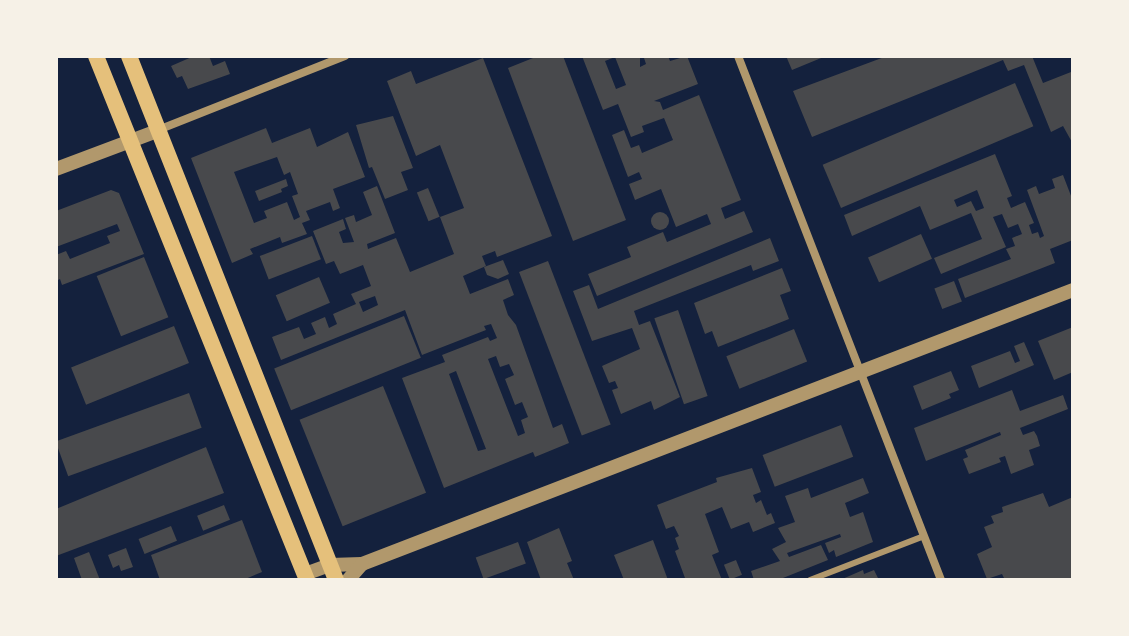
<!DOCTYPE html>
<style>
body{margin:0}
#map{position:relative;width:1129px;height:636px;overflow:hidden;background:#14213d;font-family:Raleway,sans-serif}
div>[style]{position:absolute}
.building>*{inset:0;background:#48494c;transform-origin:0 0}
.round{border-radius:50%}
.service>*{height:6px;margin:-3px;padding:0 3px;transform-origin:3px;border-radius:3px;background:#b1986c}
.minor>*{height:8px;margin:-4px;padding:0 4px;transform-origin:4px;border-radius:4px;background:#b1986c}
.tertiary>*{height:14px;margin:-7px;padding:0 7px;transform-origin:7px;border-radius:7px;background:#b1986c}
.secondary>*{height:16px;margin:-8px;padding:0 8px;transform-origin:8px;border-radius:8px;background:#e5c07b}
span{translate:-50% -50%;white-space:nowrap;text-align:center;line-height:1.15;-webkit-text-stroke:6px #f6f1e7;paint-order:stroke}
.frame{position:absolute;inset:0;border:58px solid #f6f1e7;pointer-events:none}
</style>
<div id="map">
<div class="building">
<i style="clip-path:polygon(194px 56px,209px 56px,213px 66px,225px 61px,230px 74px,188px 89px,182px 76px,177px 78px,171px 66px)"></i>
<i style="clip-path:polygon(538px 56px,563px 56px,626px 220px,573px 241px,508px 68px)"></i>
<i style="clip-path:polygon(evenodd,582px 56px,640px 56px,640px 67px,646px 64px,644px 58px,649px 56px,668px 56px,670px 61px,687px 56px,698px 84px,654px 101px,660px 102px,663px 110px,699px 95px,741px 200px,721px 208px,725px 219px,744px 211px,753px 232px,597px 296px,588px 274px,631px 257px,627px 247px,663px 232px,667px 242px,711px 224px,707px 214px,676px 227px,661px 189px,635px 200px,629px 184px,642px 179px,639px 172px,628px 177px,612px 135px,624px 130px,631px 148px,639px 145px,642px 153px,673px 140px,664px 118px,642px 126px,644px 132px,631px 137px,618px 104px,603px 110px,582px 56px,615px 57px,626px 85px,616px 89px,605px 61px,615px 57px)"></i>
<i style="clip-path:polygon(786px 56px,826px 56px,792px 70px)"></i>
<i style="clip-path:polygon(887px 56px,1032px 56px,1043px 83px,1071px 72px,1073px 144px,1063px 126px,1051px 132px,1024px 65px,1008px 71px,1003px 60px,812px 137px,793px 91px)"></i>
<i style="clip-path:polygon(evenodd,483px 58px,552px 236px,497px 257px,495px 251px,482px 256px,486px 266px,463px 276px,470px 294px,508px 279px,514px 295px,503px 300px,508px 315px,516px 325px,553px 428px,562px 424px,569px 443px,535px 457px,533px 452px,444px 488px,402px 378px,445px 362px,442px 355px,488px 337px,490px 341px,497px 338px,491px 324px,484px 326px,486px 330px,422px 355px,405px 310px,281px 360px,272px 337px,299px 327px,304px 339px,316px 334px,311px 323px,325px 317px,329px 328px,337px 324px,333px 314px,356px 304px,351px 294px,371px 286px,363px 265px,340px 274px,334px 261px,326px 264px,313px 231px,343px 219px,346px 229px,339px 232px,343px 243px,354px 242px,345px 218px,354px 215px,356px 222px,372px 215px,363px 192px,377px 186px,395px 233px,367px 244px,368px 249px,396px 238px,410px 272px,454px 254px,440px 217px,464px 208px,440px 145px,416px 156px,387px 81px,411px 71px,416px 84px,483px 58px,375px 296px,378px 305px,363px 312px,359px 302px,375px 296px,483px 58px,496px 356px,500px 367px,509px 364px,514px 375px,505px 379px,515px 405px,522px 402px,528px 417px,521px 420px,525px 433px,518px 436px,488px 359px,496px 356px,483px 58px,456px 371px,486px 449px,478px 451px,449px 374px,456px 371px)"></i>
<i style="left:1015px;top:83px;width:47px;height:209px;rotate:67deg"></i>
<i style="clip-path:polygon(393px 116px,413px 168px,401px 172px,408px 190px,385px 199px,372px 167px,369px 168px,356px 125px)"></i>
<i style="clip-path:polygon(evenodd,266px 128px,272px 143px,310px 128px,317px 147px,348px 132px,365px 177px,333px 189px,340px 208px,333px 211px,330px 202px,306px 211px,310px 220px,302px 223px,307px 234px,282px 243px,280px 237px,250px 249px,253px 254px,232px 263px,191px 158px,266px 128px,277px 157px,284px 175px,290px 172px,298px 194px,292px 196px,300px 217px,294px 220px,287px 202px,264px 211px,267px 218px,254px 223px,234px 172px,277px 157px)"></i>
<i style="clip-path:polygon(evenodd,995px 154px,1012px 196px,1007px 198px,1011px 208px,1025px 202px,1034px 223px,1029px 225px,1032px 234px,1038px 232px,1040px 238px,1044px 236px,1027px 190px,1036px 186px,1039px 194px,1055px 188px,1052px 179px,1063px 175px,1073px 201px,1073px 240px,1050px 249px,1055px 263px,965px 298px,958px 279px,1011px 259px,1006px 249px,1015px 246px,1012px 238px,1022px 234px,1018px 224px,1008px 228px,1002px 214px,993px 217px,1006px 247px,941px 274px,934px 258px,982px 239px,971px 213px,930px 230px,920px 206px,852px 236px,844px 215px,995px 154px,977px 190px,984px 208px,976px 211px,971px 201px,957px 207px,954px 200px,977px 190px)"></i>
<i style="clip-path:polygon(286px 179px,288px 186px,281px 189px,282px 192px,259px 201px,255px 191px)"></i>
<i style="left:428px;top:188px;width:31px;height:12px;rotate:68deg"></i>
<i style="clip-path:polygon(111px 190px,119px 193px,144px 254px,62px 285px,60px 279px,56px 281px,56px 255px,66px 251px,70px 259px,110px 243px,107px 236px,120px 231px,117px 224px,56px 247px,56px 211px)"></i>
<i class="round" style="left:651px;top:212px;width:18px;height:18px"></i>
<i style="left:921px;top:234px;width:27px;height:58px;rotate:66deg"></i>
<i style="left:312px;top:236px;width:25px;height:56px;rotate:69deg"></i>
<i style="clip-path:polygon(770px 238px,779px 261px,753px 271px,751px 265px,634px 311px,639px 325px,650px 321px,680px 397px,654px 410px,651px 401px,621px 414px,612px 390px,618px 388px,615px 381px,609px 383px,602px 366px,640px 349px,632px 328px,592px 341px,573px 291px,589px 285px,598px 309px)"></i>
<i style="left:144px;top:257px;width:65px;height:51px;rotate:68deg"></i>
<i style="clip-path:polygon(503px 260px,509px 274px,498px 279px,487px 275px,484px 267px)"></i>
<i style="left:548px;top:261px;width:175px;height:31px;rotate:69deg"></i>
<i style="clip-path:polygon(782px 268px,791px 291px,780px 295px,789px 319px,718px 347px,712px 331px,705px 334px,694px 303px)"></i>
<i style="left:319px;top:277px;width:28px;height:47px;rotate:67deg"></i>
<i style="left:954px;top:281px;width:22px;height:21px;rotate:69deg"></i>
<i style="left:678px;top:310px;width:91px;height:25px;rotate:71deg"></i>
<i style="left:404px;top:316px;width:45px;height:140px;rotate:68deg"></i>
<i style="left:174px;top:326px;width:40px;height:111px;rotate:68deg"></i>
<i style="clip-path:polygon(1073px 327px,1073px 372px,1054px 380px,1038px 341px)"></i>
<i style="left:794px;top:329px;width:35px;height:73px;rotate:68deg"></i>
<i style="clip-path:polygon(1024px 342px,1034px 365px,979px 388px,971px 366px,1010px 351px,1015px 363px,1020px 361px,1014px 346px)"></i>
<i style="clip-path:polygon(951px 371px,959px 390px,949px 394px,951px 398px,922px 410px,913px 386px)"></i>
<i style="left:383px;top:386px;width:115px;height:90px;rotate:68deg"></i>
<i style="clip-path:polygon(1012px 390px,1020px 411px,1063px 395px,1068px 409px,1020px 428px,1023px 435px,1034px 431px,1037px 436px,1040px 446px,1029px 450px,1034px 465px,1011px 474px,1005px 456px,999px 458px,1001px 462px,969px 474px,963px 459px,968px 457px,965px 450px,1001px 435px,1000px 432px,926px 461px,914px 428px)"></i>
<i style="left:189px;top:393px;width:37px;height:142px;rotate:70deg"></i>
<i style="left:841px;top:425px;width:34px;height:84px;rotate:69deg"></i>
<i style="clip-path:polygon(206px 447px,224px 493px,56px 556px,56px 509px)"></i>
<i style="clip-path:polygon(752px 468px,761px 492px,753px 495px,756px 503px,761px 500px,767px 515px,771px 513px,775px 523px,753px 532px,749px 522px,731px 529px,722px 507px,705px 514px,719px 552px,712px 555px,722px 580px,685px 578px,675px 551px,679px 549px,675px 538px,679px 536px,674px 526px,666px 529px,657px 505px,717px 482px,716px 478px)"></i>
<i style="clip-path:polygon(863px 478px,869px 493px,845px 503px,850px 517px,863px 512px,873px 542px,836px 557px,834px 550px,829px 553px,825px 543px,841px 537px,840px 534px,787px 553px,789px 557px,821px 545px,828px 560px,778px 580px,754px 580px,751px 571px,780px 561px,772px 549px,786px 542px,778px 528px,795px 522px,785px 496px,808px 488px,811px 498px)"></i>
<i style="clip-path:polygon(1043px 493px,1049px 507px,1073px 497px,1073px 580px,1005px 580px,1002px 574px,987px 579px,977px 554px,992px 547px,984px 527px,994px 523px,991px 516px,1003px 512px,1002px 507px)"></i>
<i style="left:224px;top:505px;width:16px;height:29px;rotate:68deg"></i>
<i style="clip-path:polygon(242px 520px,262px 572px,243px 580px,160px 580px,151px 555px)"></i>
<i style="left:171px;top:526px;width:16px;height:35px;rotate:68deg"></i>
<i style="clip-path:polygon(559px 528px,572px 561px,567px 563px,574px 580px,541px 580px,527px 542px)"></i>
<i style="clip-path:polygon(653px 540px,668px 580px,624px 580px,614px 555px)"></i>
<i style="left:518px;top:542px;width:23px;height:45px;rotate:70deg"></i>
<i style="clip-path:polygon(126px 548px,133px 567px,121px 571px,119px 565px,113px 568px,108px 555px)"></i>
<i style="clip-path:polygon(89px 552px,100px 580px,82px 580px,74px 558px)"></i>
<i style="left:736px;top:560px;width:16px;height:13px;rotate:68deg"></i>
<i style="clip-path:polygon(863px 570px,864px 574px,874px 570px,879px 580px,840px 580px)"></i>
</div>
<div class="service">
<i style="left:810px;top:580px;width:122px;rotate:-21.1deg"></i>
</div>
<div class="minor">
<i style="left:738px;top:56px;width:562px;rotate:68.82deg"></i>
<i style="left:158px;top:130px;width:201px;rotate:-21.6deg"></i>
</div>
<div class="tertiary">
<i style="left:56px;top:169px;width:108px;rotate:-20.6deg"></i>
<i style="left:305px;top:574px;width:27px;rotate:-20deg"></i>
<i style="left:330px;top:565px;width:32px;rotate:-2deg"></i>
<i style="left:362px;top:564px;width:762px;rotate:-21.08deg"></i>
<i style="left:348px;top:580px;width:21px;rotate:-49deg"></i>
</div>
<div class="secondary">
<i style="left:96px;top:56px;width:565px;rotate:68.07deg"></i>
<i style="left:129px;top:56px;width:563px;rotate:68.44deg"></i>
</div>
<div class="frame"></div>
</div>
